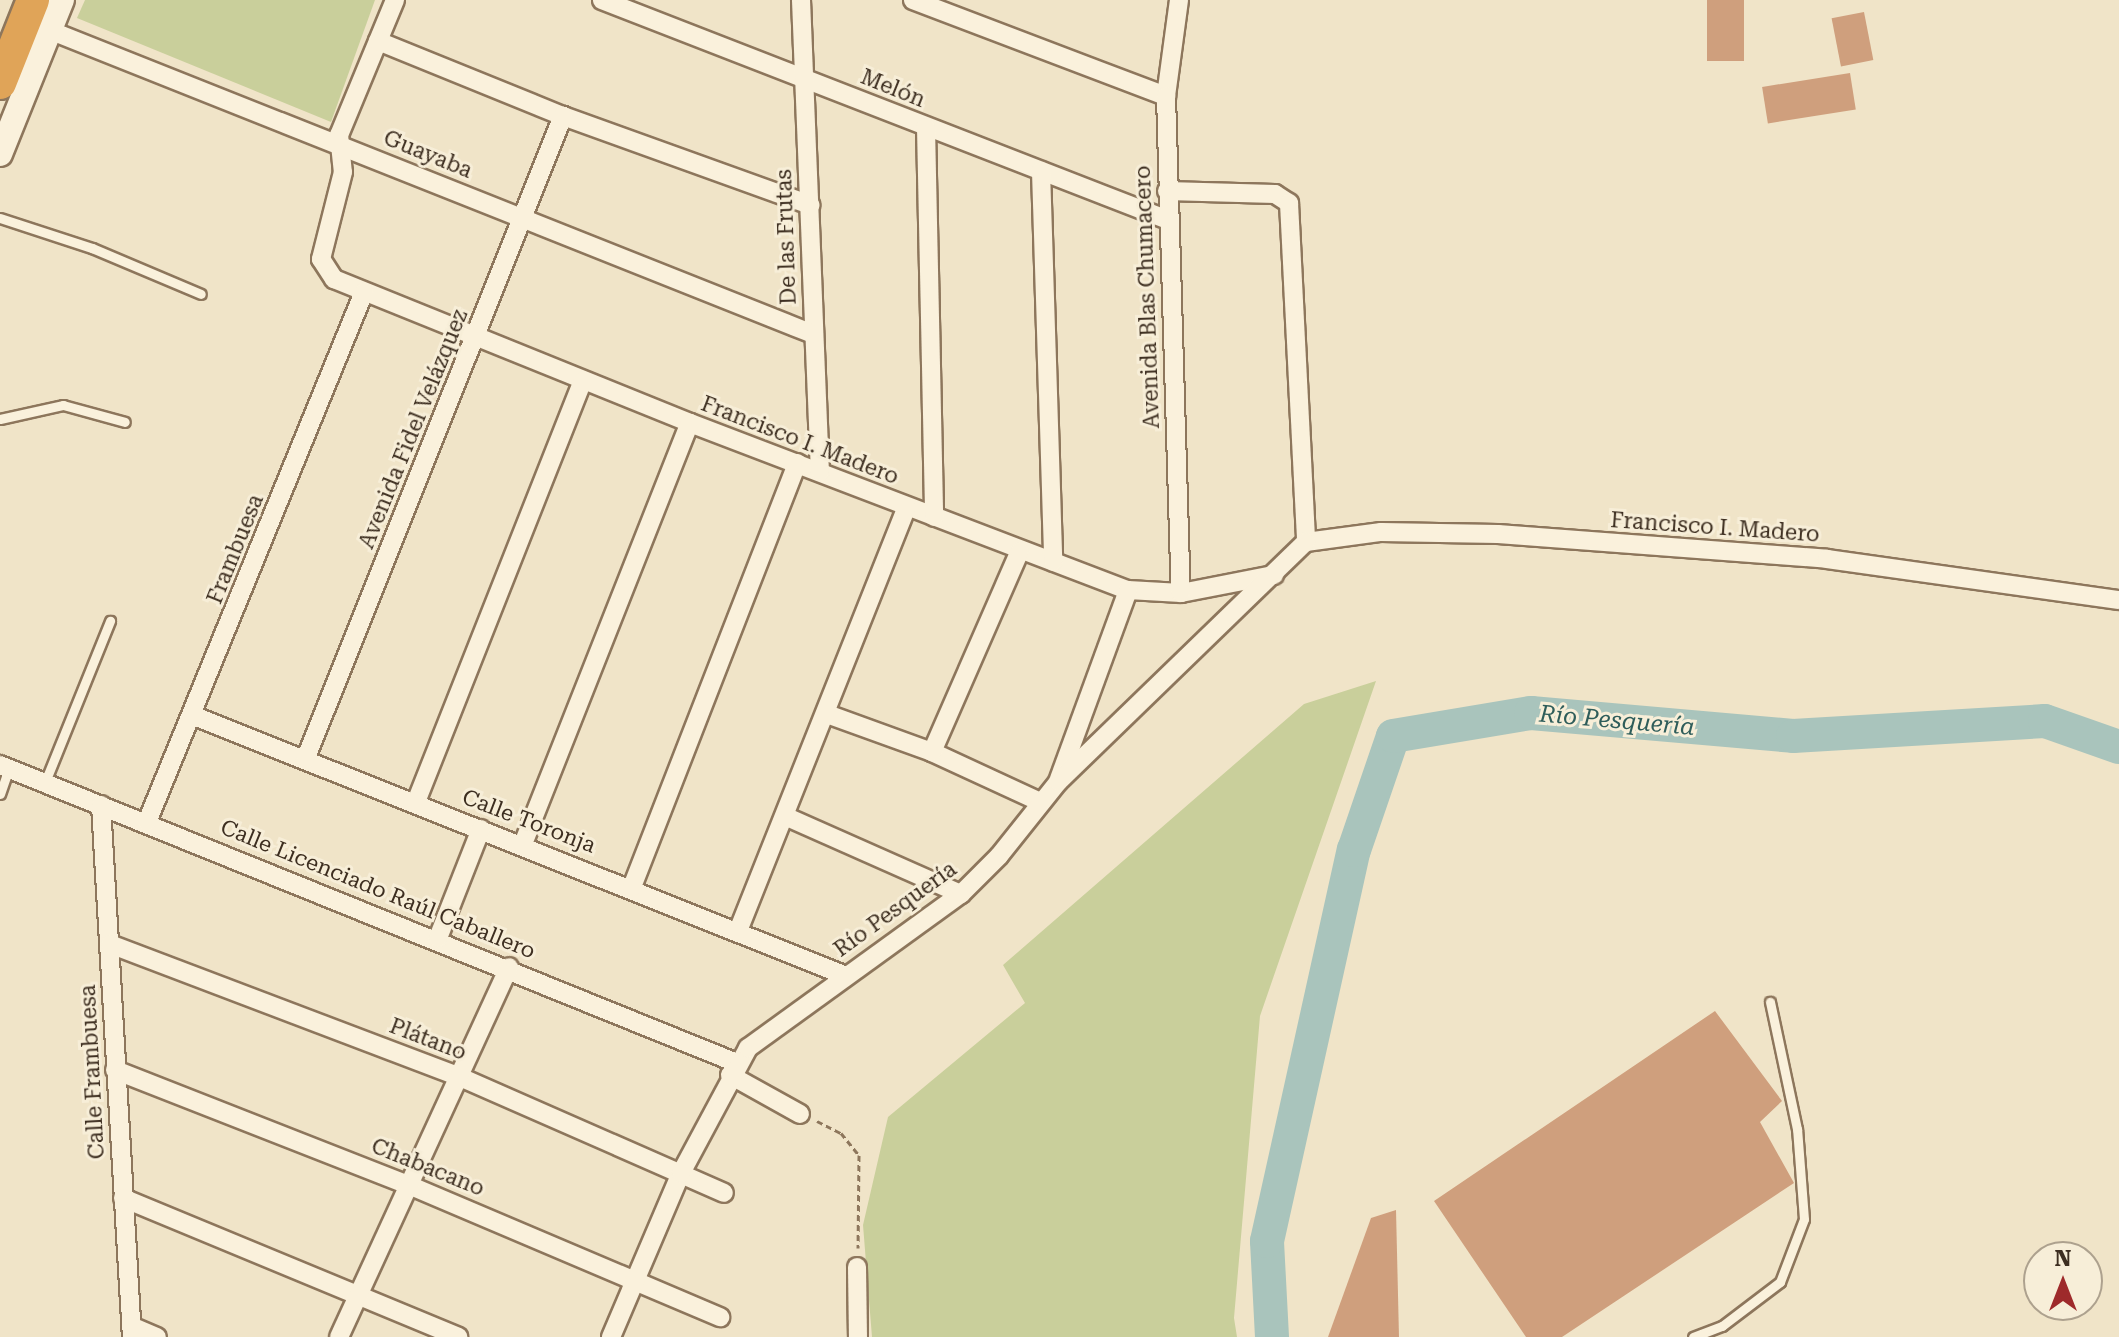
<!DOCTYPE html>
<meta charset="utf-8">
<style>
body{margin:0}
#map{position:relative;width:2119px;height:1337px;overflow:hidden;background:#f0e4c8;font-family:"Roboto Serif",serif}
div>[style]{position:absolute}
.green>*{inset:0;background:#c9cf9b}
.river>*{height:34px;margin:-17px;padding:0 17px;transform-origin:17px;border-radius:17px;background:#a9c4bc}
.building>*{inset:0;background:#cf9f7d;transform-origin:0 0}
.path>*{height:3px;margin-top:-1.5px;transform-origin:0;background:repeating-linear-gradient(90deg,#8d765c 0 6px,transparent 0 10px)}
.roads{filter:drop-shadow(2px 0 #8d765c) drop-shadow(-2px 0 #8d765c) drop-shadow(0 2px #8d765c) drop-shadow(0 -2px #8d765c)}
.lane>*{height:9px;margin:-4.5px;padding:0 4.5px;transform-origin:4.5px;border-radius:4.5px;background:#faf1dc}
.street>*{height:18px;margin:-9px;padding:0 9px;transform-origin:9px;border-radius:9px;background:#faf1dc}
.secondary>*{height:24px;margin:-12px;padding:0 12px;transform-origin:12px;border-radius:12px;background:#faf1dc}
.highway>*{height:32px;margin:-16px;padding:0 16px;transform-origin:16px;border-radius:16px;background:#e0a458}
span{translate:-50% -50%;white-space:nowrap;text-align:center;line-height:1.15;-webkit-text-stroke:6px #f7eed8;paint-order:stroke}
.street-label{font-size:22px;color:#3d2e20}
.water-label{font-size:24px;color:#2f5d5a;font-style:italic}
.north{position:absolute;left:2023px;top:1241px;width:80px;height:80px;box-sizing:border-box;background:#f7eed8;border:2px solid #ada18e;border-radius:50%;rotate:0deg;font-size:22px;font-weight:700;line-height:32px;text-align:center;color:#3d2e20}
.north::after{content:'';display:block;margin:auto;width:28px;height:36px;background:#9e2a2b;clip-path:polygon(50% 0,100% 100%,50% 72%,0 100%)}
</style>
<div id="map">
<div class="green">
<i style="clip-path:polygon(85px 0,375px 0,331px 122px,77px 18px)"></i>
<i style="clip-path:polygon(1376px 681px,1260px 1016px,1234px 1318px,1237px 1337px,872px 1337px,863px 1225px,888px 1117px,1025px 1003px,1003px 965px,1304px 704px)"></i>
</div>
<div class="river">
<i style="left:1272px;top:1337px;width:96px;rotate:-93deg"></i>
<i style="left:1267px;top:1241px;width:401px;rotate:-77.5deg"></i>
<i style="left:1354px;top:850px;width:120px;rotate:-71.1deg"></i>
<i style="left:1393px;top:736px;width:140px;rotate:-9.5deg"></i>
<i style="left:1531px;top:713px;width:263px;rotate:5deg"></i>
<i style="left:1793px;top:736px;width:252px;rotate:-3.4deg"></i>
<i style="left:2045px;top:721px;width:78px;rotate:19.4deg"></i>
</div>
<div class="building">
<i style="left:1707px;top:0;width:37px;height:61px"></i>
<i style="left:1864px;top:12px;width:49px;height:33px;rotate:79deg"></i>
<i style="left:1850px;top:73px;width:37px;height:89px;rotate:81deg"></i>
<i style="clip-path:polygon(1715px 1011px,1782px 1101px,1760px 1122px,1794px 1183px,1562px 1337px,1526px 1337px,1434px 1201px)"></i>
<i style="clip-path:polygon(1396px 1210px,1399px 1337px,1328px 1337px,1371px 1218px)"></i>
</div>
<div class="path">
<i style="left:817px;top:1121px;width:27px;rotate:27deg"></i>
<i style="left:841px;top:1133px;width:28px;rotate:51deg"></i>
<i style="left:859px;top:1155px;width:93px;rotate:90.6deg"></i>
</div>
<div class="roads">
<div class="lane">
<i style="left:0;top:218px;width:97px;rotate:18.1deg"></i>
<i style="left:92px;top:248px;width:118px;rotate:22.9deg"></i>
<i style="left:0;top:419px;width:65px;rotate:-12.5deg"></i>
<i style="left:63px;top:405px;width:64px;rotate:15.3deg"></i>
<i style="left:45px;top:782px;width:174px;rotate:-68deg"></i>
<i style="left:0;top:794px;width:28px;rotate:-71deg"></i>
<i style="left:1693px;top:1337px;width:31px;rotate:-21deg"></i>
<i style="left:1722px;top:1326px;width:73px;rotate:-37.2deg"></i>
<i style="left:1780px;top:1282px;width:67px;rotate:-69.1deg"></i>
<i style="left:1804px;top:1219px;width:90px;rotate:-94.4deg"></i>
<i style="left:1797px;top:1129px;width:130px;rotate:-102deg"></i>
</div>
<div class="street">
<i style="left:395px;top:0;width:146px;rotate:112.5deg"></i>
<i style="left:339px;top:135px;width:37px;rotate:84deg"></i>
<i style="left:343px;top:172px;width:90px;rotate:104.2deg"></i>
<i style="left:321px;top:259px;width:24px;rotate:57deg"></i>
<i style="left:334px;top:279px;width:384px;rotate:22deg"></i>
<i style="left:690px;top:423px;width:469px;rotate:20.9deg"></i>
<i style="left:1128px;top:590px;width:53px;rotate:3.2deg"></i>
<i style="left:1181px;top:593px;width:95px;rotate:-11deg"></i>
<i style="left:602px;top:0;width:607px;rotate:21.24deg"></i>
<i style="left:801px;top:0;width:472px;rotate:87.7deg"></i>
<i style="left:913px;top:0;width:271px;rotate:20.8deg"></i>
<i style="left:1179px;top:0;width:97px;rotate:97.7deg"></i>
<i style="left:1166px;top:96px;width:497px;rotate:88.3deg"></i>
<i style="left:39px;top:26px;width:833px;rotate:21.7deg"></i>
<i style="left:378px;top:41px;width:200px;rotate:22.1deg"></i>
<i style="left:563px;top:116px;width:263px;rotate:19.8deg"></i>
<i style="left:926px;top:127px;width:390px;rotate:88.8deg"></i>
<i style="left:1041px;top:171px;width:391px;rotate:88.2deg"></i>
<i style="left:1167px;top:191px;width:108px;rotate:1.6deg"></i>
<i style="left:1275px;top:194px;width:17px;rotate:33deg"></i>
<i style="left:1289px;top:203px;width:339px;rotate:87.1deg"></i>
<i style="left:1306px;top:542px;width:76px;rotate:-7.6deg"></i>
<i style="left:1381px;top:532px;width:117px;rotate:1deg"></i>
<i style="left:1498px;top:534px;width:330px;rotate:4.3deg"></i>
<i style="left:1827px;top:559px;width:295px;rotate:8deg"></i>
<i style="left:827px;top:714px;width:112px;rotate:19.9deg"></i>
<i style="left:932px;top:752px;width:119px;rotate:24.8deg"></i>
<i style="left:194px;top:716px;width:700px;rotate:21.73deg"></i>
<i style="left:932px;top:752px;width:219px;rotate:-66.4deg"></i>
<i style="left:305px;top:760px;width:694px;rotate:-68.17deg"></i>
<i style="left:0;top:765px;width:795px;rotate:22.02deg"></i>
<i style="left:1059px;top:779px;width:201px;rotate:-69.9deg"></i>
<i style="left:416px;top:802px;width:453px;rotate:-68.4deg"></i>
<i style="left:101px;top:805px;width:533px;rotate:86.67deg"></i>
<i style="left:787px;top:817px;width:190px;rotate:23.9deg"></i>
<i style="left:147px;top:822px;width:573px;rotate:-67.73deg"></i>
<i style="left:523px;top:844px;width:453px;rotate:-68.4deg"></i>
<i style="left:632px;top:887px;width:455px;rotate:-68.7deg"></i>
<i style="left:738px;top:931px;width:456px;rotate:-68.3deg"></i>
<i style="left:438px;top:938px;width:117px;rotate:-68.5deg"></i>
<i style="left:110px;top:944px;width:374px;rotate:20.8deg"></i>
<i style="left:460px;top:1077px;width:288px;rotate:23.7deg"></i>
<i style="left:115px;top:1070px;width:318px;rotate:21.4deg"></i>
<i style="left:411px;top:1186px;width:336px;rotate:23deg"></i>
<i style="left:730px;top:1075px;width:80px;rotate:29.1deg"></i>
<i style="left:123px;top:1198px;width:363px;rotate:22.5deg"></i>
<i style="left:857px;top:1267px;width:70px;rotate:89.2deg"></i>
<i style="left:131px;top:1326px;width:28px;rotate:23deg"></i>
<i style="left:339px;top:1337px;width:407px;rotate:-65.3deg"></i>
<i style="left:611px;top:1337px;width:178px;rotate:-66.9deg"></i>
<i style="left:681px;top:1173px;width:142px;rotate:-61.8deg"></i>
<i style="left:748px;top:1048px;width:263px;rotate:-35.9deg"></i>
<i style="left:961px;top:894px;width:54px;rotate:-45deg"></i>
<i style="left:999px;top:856px;width:95px;rotate:-51.4deg"></i>
<i style="left:1058px;top:782px;width:345px;rotate:-44.1deg"></i>
</div>
<div class="secondary">
<i style="left:0;top:154px;width:166px;rotate:-68.1deg"></i>
</div>
<div class="highway">
<i style="left:0;top:83px;width:89px;rotate:-68.3deg"></i>
</div>
</div>
<div class="street-label">
<span style="left:893px;top:88px;rotate:22deg">Melón</span>
<span style="left:428px;top:154px;rotate:22deg">Guayaba</span>
<span style="left:786px;top:237px;rotate:-92deg">De las Frutas</span>
<span style="left:1147px;top:297px;rotate:-92deg">Avenida Blas Chumacero</span>
<span style="left:413px;top:429px;rotate:-68deg">Avenida Fidel Velázquez</span>
<span style="left:800px;top:440px;rotate:21deg">Francisco I. Madero</span>
<span style="left:1715px;top:527px;rotate:4deg">Francisco I. Madero</span>
<span style="left:235px;top:549px;rotate:-68deg">Frambuesa</span>
<span style="left:529px;top:821px;rotate:21deg">Calle Toronja</span>
<span style="left:378px;top:889px;rotate:22deg">Calle Licenciado Raúl Caballero</span>
<span style="left:895px;top:909px;rotate:-36deg">Río Pesquería</span>
<span style="left:428px;top:1039px;rotate:21deg">Plátano</span>
<span style="left:92px;top:1072px;rotate:-93deg">Calle Frambuesa</span>
<span style="left:428px;top:1167px;rotate:22deg">Chabacano</span>
</div>
<div class="water-label">
<span style="left:1617px;top:721px;rotate:5deg">Río Pesquería</span>
</div>
<div class="north">N</div>
</div>
